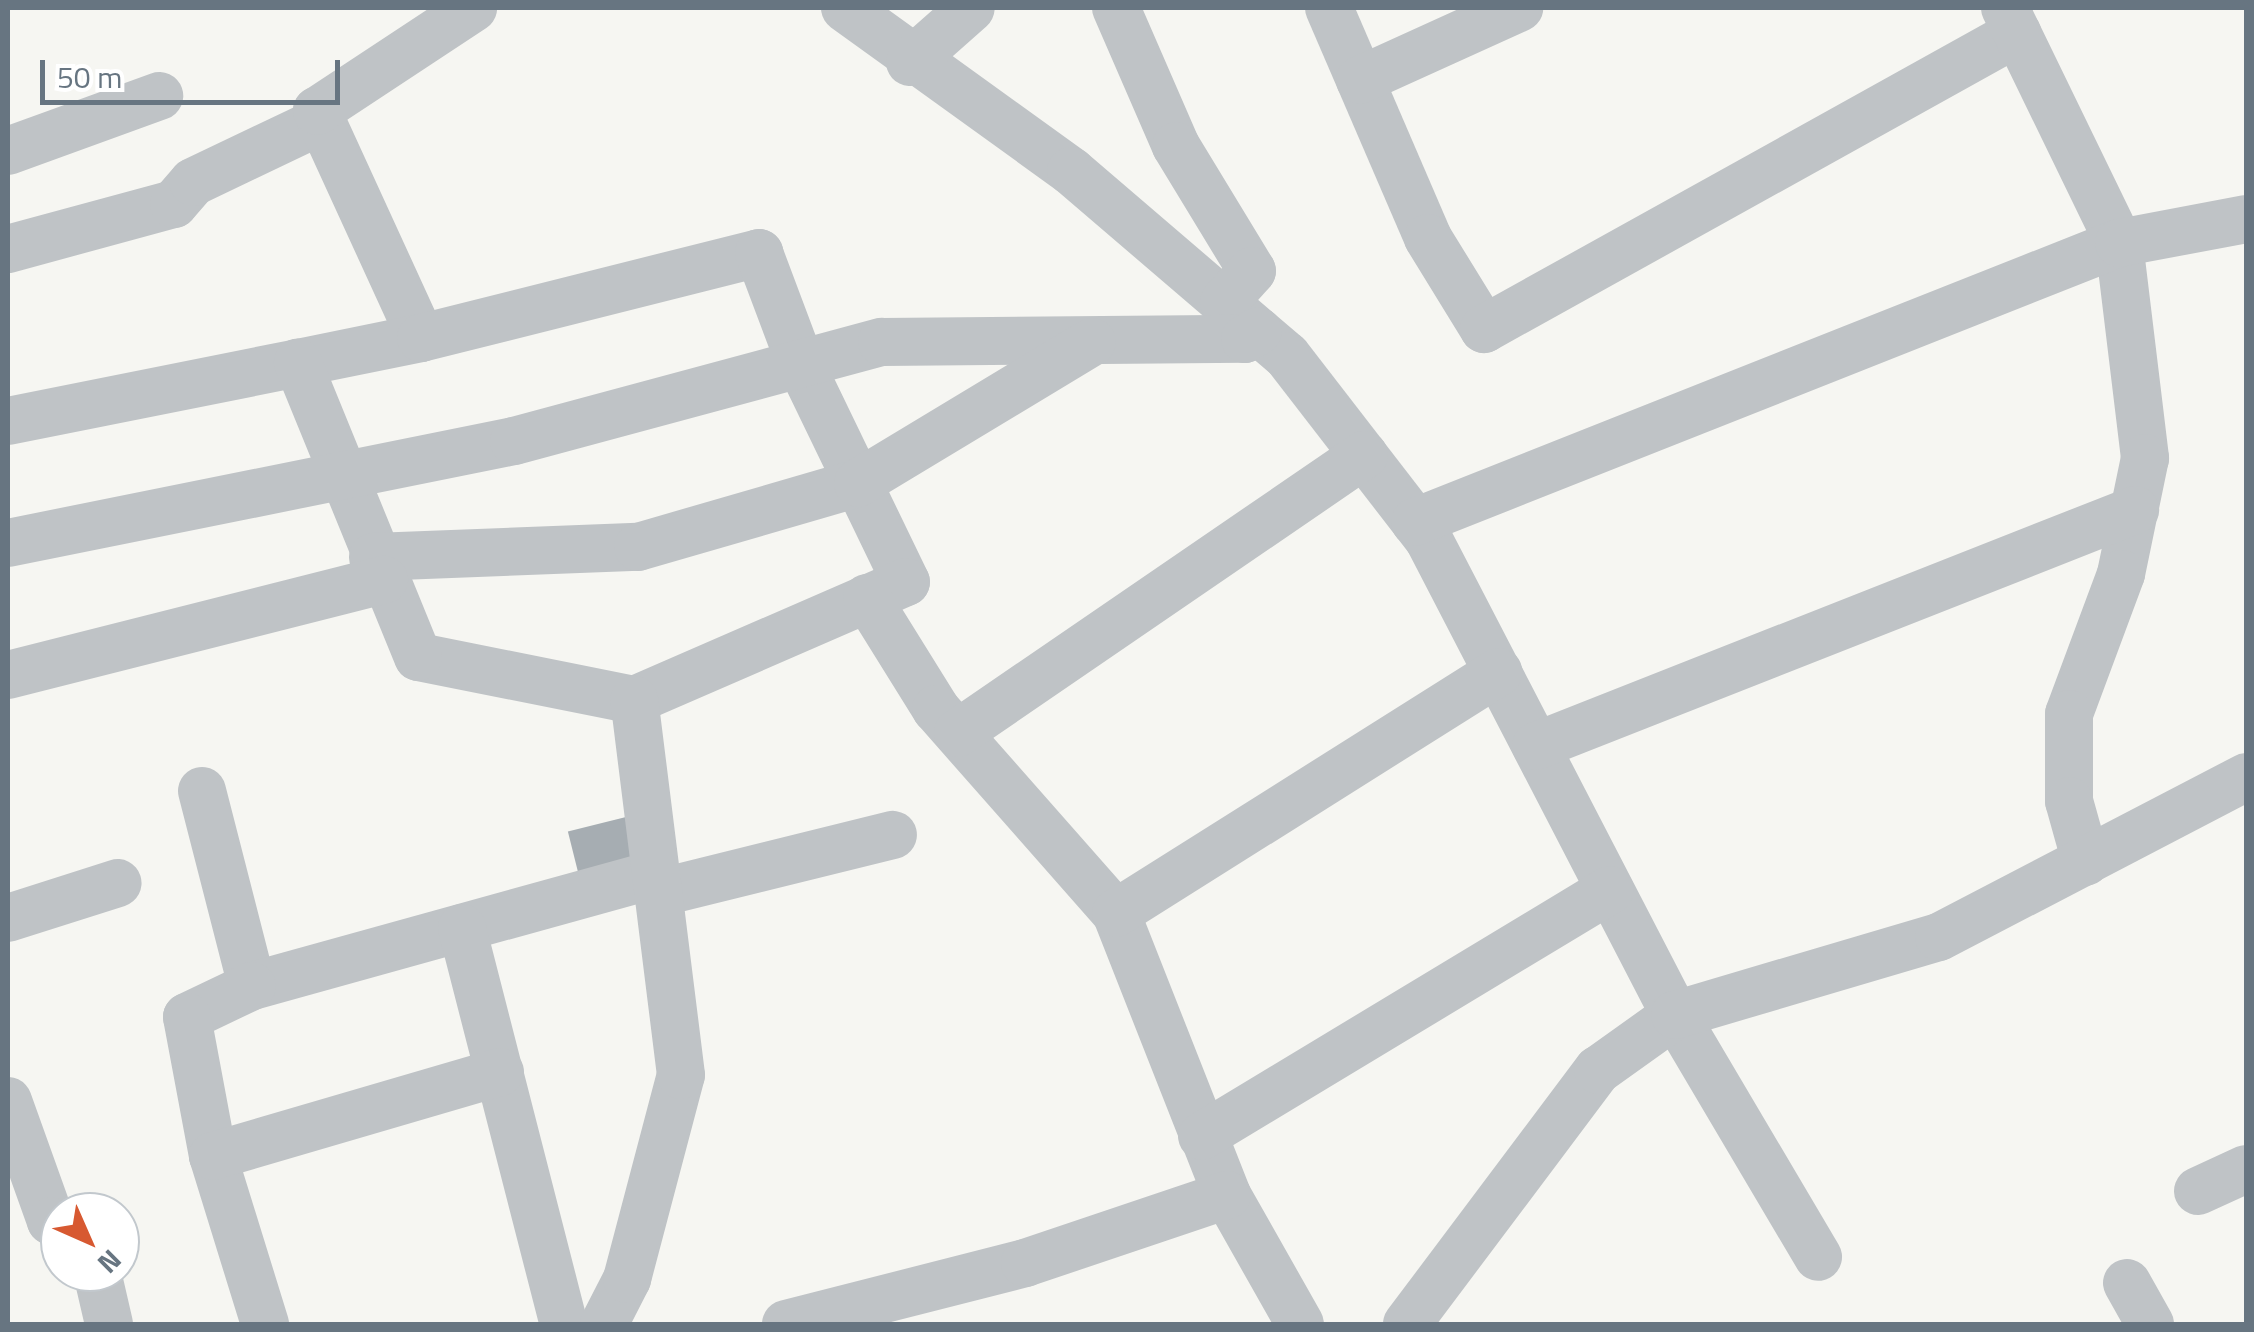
<!DOCTYPE html>
<style>
body{margin:0}
#map{position:relative;width:2254px;height:1332px;overflow:hidden;background:#f6f6f2;font-family:"Titillium Web",sans-serif}
div>[style]{position:absolute}
.building>*{inset:0;background:#a6adb2;transform-origin:0 0}
.minor>*{height:48px;margin:-24px;padding:0 24px;transform-origin:24px;border-radius:24px;background:#bfc3c6}
span{translate:-50% -50%;white-space:nowrap;text-align:center;line-height:1.15;-webkit-text-stroke:10px #fff;paint-order:stroke}
.frame{position:absolute;inset:0;border:10px solid #677581;pointer-events:none}
.north{position:absolute;left:40px;top:1192px;width:100px;height:100px;box-sizing:border-box;background:#fff;border:2px solid #c2c8cd;border-radius:50%;rotate:135deg;font-size:28px;font-weight:700;line-height:40px;text-align:center;color:#677581}
.north::after{content:'';display:block;margin:auto;width:35px;height:45px;background:#d75931;clip-path:polygon(50% 0,100% 100%,50% 72%,0 100%)}
.scale{position:absolute;left:40px;top:60px;width:300px;height:45px;box-sizing:border-box;border:5px solid #677581;border-top:0;padding-left:12px;font-size:30px;line-height:35px;white-space:nowrap;color:#677581;-webkit-text-stroke:8px #fff;paint-order:stroke}
</style>
<div id="map">
<div class="building">
<i style="left:630px;top:816px;width:56px;height:64px;rotate:76deg"></i>
</div>
<div class="minor">
<i style="left:845px;top:8px;width:279px;rotate:35.8deg"></i>
<i style="left:1071px;top:171px;width:284px;rotate:40.6deg"></i>
<i style="left:1287px;top:356px;width:232px;rotate:52.3deg"></i>
<i style="left:1429px;top:540px;width:535px;rotate:62.62deg"></i>
<i style="left:1675px;top:1015px;width:281px;rotate:59.4deg"></i>
<i style="left:1116px;top:8px;width:150px;rotate:66.5deg"></i>
<i style="left:1176px;top:146px;width:146px;rotate:58.7deg"></i>
<i style="left:1252px;top:271px;width:42px;rotate:132.1deg"></i>
<i style="left:1329px;top:8px;width:250px;rotate:66.7deg"></i>
<i style="left:1428px;top:238px;width:107px;rotate:58.4deg"></i>
<i style="left:1484px;top:329px;width:610px;rotate:-29.05deg"></i>
<i style="left:2005px;top:8px;width:261px;rotate:64.1deg"></i>
<i style="left:2119px;top:243px;width:217px;rotate:83.1deg"></i>
<i style="left:2145px;top:458px;width:118px;rotate:101.7deg"></i>
<i style="left:2121px;top:574px;width:149px;rotate:110.4deg"></i>
<i style="left:2069px;top:714px;width:87px;rotate:90deg"></i>
<i style="left:2069px;top:801px;width:63px;rotate:74.4deg"></i>
<i style="left:910px;top:62px;width:81px;rotate:-41.5deg"></i>
<i style="left:1360px;top:80px;width:175px;rotate:-24.4deg"></i>
<i style="left:8px;top:151px;width:161px;rotate:-20deg"></i>
<i style="left:8px;top:249px;width:172px;rotate:-15.2deg"></i>
<i style="left:174px;top:204px;width:29px;rotate:-49deg"></i>
<i style="left:193px;top:182px;width:142px;rotate:-25.5deg"></i>
<i style="left:421px;top:338px;width:250px;rotate:-114.6deg"></i>
<i style="left:317px;top:111px;width:187px;rotate:-33.4deg"></i>
<i style="left:8px;top:421px;width:296px;rotate:-11.3deg"></i>
<i style="left:298px;top:363px;width:126px;rotate:-11.5deg"></i>
<i style="left:421px;top:338px;width:349px;rotate:-14.1deg"></i>
<i style="left:759px;top:253px;width:120px;rotate:69.4deg"></i>
<i style="left:801px;top:365px;width:241px;rotate:64.2deg"></i>
<i style="left:906px;top:582px;width:296px;rotate:156.5deg"></i>
<i style="left:634px;top:700px;width:220px;rotate:-168.7deg"></i>
<i style="left:418px;top:657px;width:318px;rotate:-112.2deg"></i>
<i style="left:1415px;top:522px;width:757px;rotate:-21.62deg"></i>
<i style="left:2119px;top:243px;width:129px;rotate:-10.7deg"></i>
<i style="left:8px;top:543px;width:516px;rotate:-11.4deg"></i>
<i style="left:514px;top:441px;width:381px;rotate:-15.1deg"></i>
<i style="left:882px;top:342px;width:363px;rotate:-0.5deg"></i>
<i style="left:1245px;top:339px;width:15px;rotate:-32deg"></i>
<i style="left:373px;top:557px;width:265px;rotate:-2.2deg"></i>
<i style="left:638px;top:547px;width:229px;rotate:-16.2deg"></i>
<i style="left:858px;top:483px;width:273px;rotate:-31.1deg"></i>
<i style="left:867px;top:598px;width:131px;rotate:58.1deg"></i>
<i style="left:936px;top:709px;width:272px;rotate:48.6deg"></i>
<i style="left:1116px;top:913px;width:303px;rotate:68.5deg"></i>
<i style="left:1227px;top:1195px;width:148px;rotate:60.5deg"></i>
<i style="left:8px;top:675px;width:388px;rotate:-14.2deg"></i>
<i style="left:958px;top:733px;width:492px;rotate:-34.4deg"></i>
<i style="left:1536px;top:746px;width:644px;rotate:-21.5deg"></i>
<i style="left:202px;top:791px;width:201px;rotate:75.6deg"></i>
<i style="left:252px;top:986px;width:419px;rotate:-15.5deg"></i>
<i style="left:658px;top:893px;width:242px;rotate:-13.9deg"></i>
<i style="left:1116px;top:913px;width:452px;rotate:-32.2deg"></i>
<i style="left:8px;top:918px;width:115px;rotate:-17.7deg"></i>
<i style="left:462px;top:928px;width:409px;rotate:75.6deg"></i>
<i style="left:252px;top:986px;width:72px;rotate:154.5deg"></i>
<i style="left:187px;top:1017px;width:141px;rotate:79.4deg"></i>
<i style="left:213px;top:1156px;width:176px;rotate:72.8deg"></i>
<i style="left:8px;top:1101px;width:127px;rotate:70.3deg"></i>
<i style="left:51px;top:1221px;width:9px;rotate:18deg"></i>
<i style="left:1202px;top:1136px;width:476px;rotate:-31.1deg"></i>
<i style="left:213px;top:1156px;width:299px;rotate:-16.3deg"></i>
<i style="left:2198px;top:1191px;width:53px;rotate:-24.6deg"></i>
<i style="left:97px;top:1272px;width:53px;rotate:77deg"></i>
<i style="left:2127px;top:1283px;width:47px;rotate:60.7deg"></i>
<i style="left:604px;top:1324px;width:51px;rotate:-62.9deg"></i>
<i style="left:627px;top:1279px;width:211px;rotate:-75.2deg"></i>
<i style="left:681px;top:1075px;width:378px;rotate:-97.1deg"></i>
<i style="left:786px;top:1324px;width:247px;rotate:-14.3deg"></i>
<i style="left:1025px;top:1263px;width:213px;rotate:-18.6deg"></i>
<i style="left:1407px;top:1324px;width:318px;rotate:-53.1deg"></i>
<i style="left:1598px;top:1070px;width:95px;rotate:-35.5deg"></i>
<i style="left:1675px;top:1015px;width:275px;rotate:-16.5deg"></i>
<i style="left:1939px;top:937px;width:346px;rotate:-27.5deg"></i>
</div>
<div class="frame"></div>
<div class="north">N</div>
<div class="scale">50 m</div>
</div>
